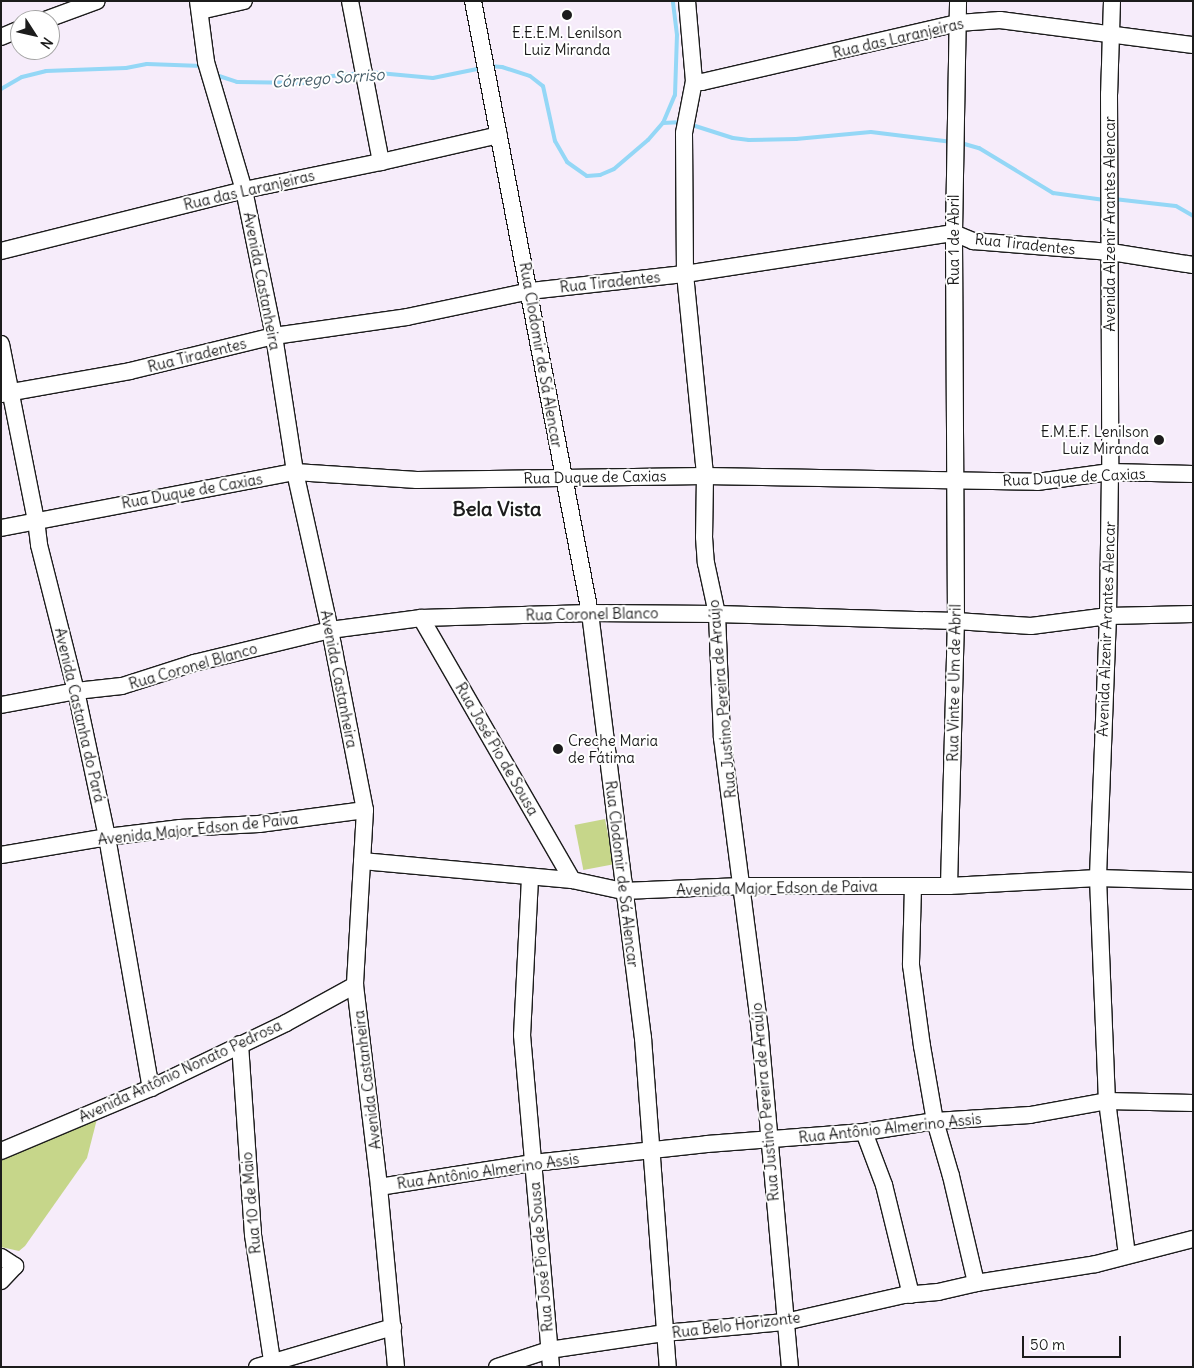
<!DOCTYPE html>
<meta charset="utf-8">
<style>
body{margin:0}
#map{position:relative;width:1194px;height:1368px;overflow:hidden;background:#f6ecfa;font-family:Delius,sans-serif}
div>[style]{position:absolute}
.green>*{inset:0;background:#c6d68a;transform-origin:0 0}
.stream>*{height:4px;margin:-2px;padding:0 2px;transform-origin:2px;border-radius:2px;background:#94d7f6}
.roads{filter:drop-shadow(1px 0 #1c1c1c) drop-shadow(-1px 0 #1c1c1c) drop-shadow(0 1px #1c1c1c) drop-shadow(0 -1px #1c1c1c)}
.minor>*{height:16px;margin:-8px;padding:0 8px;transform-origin:8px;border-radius:8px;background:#fff}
.dots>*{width:14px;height:14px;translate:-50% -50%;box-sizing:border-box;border:2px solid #fff;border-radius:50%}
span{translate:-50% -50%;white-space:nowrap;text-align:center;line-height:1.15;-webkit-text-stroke:4px #fff;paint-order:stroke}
.poi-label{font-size:15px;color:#1c1c1c}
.right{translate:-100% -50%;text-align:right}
.left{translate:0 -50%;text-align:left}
.street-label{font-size:15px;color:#1c1c1c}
.water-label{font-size:16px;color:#465d68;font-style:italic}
.district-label{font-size:20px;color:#1c1c1c;font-weight:700}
.frame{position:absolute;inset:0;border:2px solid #1c1c1c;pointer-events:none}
.north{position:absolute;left:10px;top:10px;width:50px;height:50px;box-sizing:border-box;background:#fff;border:1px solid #a4a4a4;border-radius:50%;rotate:125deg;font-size:14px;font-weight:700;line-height:20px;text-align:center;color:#1c1c1c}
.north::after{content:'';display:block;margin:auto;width:18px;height:22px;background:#1c1c1c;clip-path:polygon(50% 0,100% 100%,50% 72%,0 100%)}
.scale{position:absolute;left:1022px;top:1336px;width:99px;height:22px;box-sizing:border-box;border:2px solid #1c1c1c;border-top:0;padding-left:6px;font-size:15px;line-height:18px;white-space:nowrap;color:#1c1c1c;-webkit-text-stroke:4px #fff;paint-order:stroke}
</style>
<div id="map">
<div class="green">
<i style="left:605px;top:819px;width:46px;height:31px;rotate:79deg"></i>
<i style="clip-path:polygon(97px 1119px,87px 1158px,25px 1246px,19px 1251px,1px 1247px,1px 1159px)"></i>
</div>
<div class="stream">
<i style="left:489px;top:66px;width:13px;rotate:4deg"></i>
<i style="left:502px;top:67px;width:29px;rotate:18deg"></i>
<i style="left:530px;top:76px;width:16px;rotate:38deg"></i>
<i style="left:543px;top:86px;width:56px;rotate:77.7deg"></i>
<i style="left:555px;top:141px;width:24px;rotate:60deg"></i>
<i style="left:567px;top:162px;width:24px;rotate:35deg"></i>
<i style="left:587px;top:176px;width:13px;rotate:-4deg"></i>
<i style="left:600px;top:175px;width:15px;rotate:-23deg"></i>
<i style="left:614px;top:169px;width:45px;rotate:-40.5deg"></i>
<i style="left:648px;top:140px;width:23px;rotate:-49deg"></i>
<i style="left:663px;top:123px;width:30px;rotate:-67deg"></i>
<i style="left:675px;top:95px;width:60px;rotate:-88.1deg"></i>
<i style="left:677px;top:35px;width:34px;rotate:-97deg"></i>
<i style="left:368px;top:72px;width:65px;rotate:5.3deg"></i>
<i style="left:433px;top:78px;width:50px;rotate:-11.5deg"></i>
<i style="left:216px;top:75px;width:22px;rotate:18deg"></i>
<i style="left:237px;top:82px;width:69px;rotate:0.8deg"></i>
<i style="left:306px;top:83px;width:18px;rotate:-19deg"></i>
<i style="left:323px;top:77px;width:36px;rotate:-6deg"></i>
<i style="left:1px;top:89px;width:24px;rotate:-30deg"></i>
<i style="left:22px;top:77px;width:25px;rotate:-14deg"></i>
<i style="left:46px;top:71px;width:80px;rotate:-2.1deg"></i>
<i style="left:126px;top:68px;width:21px;rotate:-11deg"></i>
<i style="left:147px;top:64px;width:55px;rotate:2.1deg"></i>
<i style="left:663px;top:123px;width:20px;rotate:-3deg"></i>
<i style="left:689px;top:124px;width:46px;rotate:17.7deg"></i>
<i style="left:733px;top:138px;width:16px;rotate:7deg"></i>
<i style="left:749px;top:140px;width:47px;rotate:-1.2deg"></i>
<i style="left:796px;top:139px;width:75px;rotate:-5.3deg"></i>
<i style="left:871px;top:132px;width:82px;rotate:7deg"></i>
<i style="left:961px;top:143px;width:19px;rotate:16deg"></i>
<i style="left:979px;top:148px;width:87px;rotate:31.3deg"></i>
<i style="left:1053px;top:193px;width:52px;rotate:7.7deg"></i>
<i style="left:1114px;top:199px;width:62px;rotate:6.4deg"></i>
<i style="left:1176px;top:206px;width:20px;rotate:30deg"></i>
</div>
<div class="roads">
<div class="minor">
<i style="left:198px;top:1px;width:62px;rotate:82.5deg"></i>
<i style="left:206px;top:62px;width:134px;rotate:73.5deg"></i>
<i style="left:244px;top:190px;width:149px;rotate:78.4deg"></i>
<i style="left:274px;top:336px;width:138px;rotate:81.2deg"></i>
<i style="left:295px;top:472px;width:162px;rotate:77.5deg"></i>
<i style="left:330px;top:630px;width:183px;rotate:79deg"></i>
<i style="left:365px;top:810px;width:175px;rotate:93.3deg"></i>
<i style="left:355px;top:985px;width:203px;rotate:83.2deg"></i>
<i style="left:379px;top:1187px;width:181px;rotate:84.6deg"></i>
<i style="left:350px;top:1px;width:164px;rotate:79.1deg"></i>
<i style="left:473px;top:1px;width:623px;rotate:79.18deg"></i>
<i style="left:590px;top:613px;width:428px;rotate:82.9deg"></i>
<i style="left:643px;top:1038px;width:330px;rotate:85.7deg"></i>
<i style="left:687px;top:1px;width:80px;rotate:85deg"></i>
<i style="left:694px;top:81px;width:53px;rotate:100.9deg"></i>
<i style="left:684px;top:133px;width:141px;rotate:89.6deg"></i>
<i style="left:685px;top:274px;width:203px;rotate:84.3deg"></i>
<i style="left:705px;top:476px;width:61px;rotate:90.9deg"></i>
<i style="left:704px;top:537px;width:26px;rotate:86deg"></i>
<i style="left:706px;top:563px;width:52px;rotate:77.8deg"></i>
<i style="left:717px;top:614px;width:124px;rotate:87.7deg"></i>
<i style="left:722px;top:738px;width:296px;rotate:82.6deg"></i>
<i style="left:760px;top:1032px;width:336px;rotate:84.9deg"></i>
<i style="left:1112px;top:1px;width:93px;rotate:91.8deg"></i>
<i style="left:1109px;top:94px;width:378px;rotate:89.8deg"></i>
<i style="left:1110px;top:472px;width:144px;rotate:90.8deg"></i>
<i style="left:1108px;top:616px;width:262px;rotate:92.2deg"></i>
<i style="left:1098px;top:878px;width:223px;rotate:87.7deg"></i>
<i style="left:1107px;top:1101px;width:155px;rotate:82.6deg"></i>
<i style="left:200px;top:11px;width:45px;rotate:-12.8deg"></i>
<i style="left:45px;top:20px;width:55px;rotate:-20.1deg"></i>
<i style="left:1px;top:37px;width:21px;rotate:-23deg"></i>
<i style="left:694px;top:81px;width:8px;rotate:7deg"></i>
<i style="left:702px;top:82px;width:263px;rotate:-13deg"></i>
<i style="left:958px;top:23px;width:42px;rotate:-4.1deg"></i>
<i style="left:1000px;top:20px;width:195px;rotate:7.4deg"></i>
<i style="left:1px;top:251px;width:251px;rotate:-14.1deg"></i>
<i style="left:244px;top:190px;width:140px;rotate:-11.6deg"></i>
<i style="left:381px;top:162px;width:121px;rotate:-12.9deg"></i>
<i style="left:1px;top:344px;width:179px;rotate:78.8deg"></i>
<i style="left:36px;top:520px;width:25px;rotate:83deg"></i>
<i style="left:39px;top:545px;width:151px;rotate:75.8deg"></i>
<i style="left:76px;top:691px;width:149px;rotate:78deg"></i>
<i style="left:107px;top:837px;width:255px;rotate:80.1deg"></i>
<i style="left:1px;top:394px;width:131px;rotate:-10.1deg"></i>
<i style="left:130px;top:371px;width:148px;rotate:-13.7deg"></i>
<i style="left:274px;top:336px;width:134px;rotate:-8.1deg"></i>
<i style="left:407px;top:317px;width:126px;rotate:-11.9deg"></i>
<i style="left:530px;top:291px;width:156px;rotate:-6.3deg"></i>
<i style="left:685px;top:274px;width:272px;rotate:-8.7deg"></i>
<i style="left:954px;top:233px;width:21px;rotate:23deg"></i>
<i style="left:973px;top:241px;width:138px;rotate:4.6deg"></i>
<i style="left:1111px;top:252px;width:83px;rotate:9deg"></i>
<i style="left:1px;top:528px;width:299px;rotate:-10.8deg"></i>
<i style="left:295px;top:472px;width:122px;rotate:3.8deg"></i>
<i style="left:417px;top:480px;width:288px;rotate:-0.8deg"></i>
<i style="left:705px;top:476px;width:332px;rotate:1deg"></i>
<i style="left:1037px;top:482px;width:74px;rotate:-7.8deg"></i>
<i style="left:1110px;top:472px;width:83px;rotate:1.4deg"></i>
<i style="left:421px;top:618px;width:302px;rotate:60deg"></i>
<i style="left:1px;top:705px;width:76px;rotate:-10.6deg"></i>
<i style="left:76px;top:691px;width:46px;rotate:-6.2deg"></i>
<i style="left:122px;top:686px;width:76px;rotate:-17.7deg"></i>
<i style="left:194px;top:663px;width:140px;rotate:-13.6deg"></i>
<i style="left:330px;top:630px;width:92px;rotate:-7.5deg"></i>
<i style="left:421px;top:618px;width:169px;rotate:-1.7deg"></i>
<i style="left:590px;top:613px;width:127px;rotate:0.5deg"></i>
<i style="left:717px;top:614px;width:239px;rotate:1.7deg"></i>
<i style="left:956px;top:621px;width:75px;rotate:3.8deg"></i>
<i style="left:1031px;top:626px;width:78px;rotate:-7.4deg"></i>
<i style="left:1108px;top:616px;width:85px;rotate:-1.3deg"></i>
<i style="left:1px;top:855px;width:108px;rotate:-9.6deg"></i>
<i style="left:107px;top:837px;width:74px;rotate:-7deg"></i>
<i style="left:180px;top:828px;width:79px;rotate:-2.9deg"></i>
<i style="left:259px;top:824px;width:107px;rotate:-7.5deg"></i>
<i style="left:362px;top:861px;width:211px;rotate:5.2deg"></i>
<i style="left:572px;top:880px;width:52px;rotate:12.2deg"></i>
<i style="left:623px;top:891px;width:119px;rotate:-2.4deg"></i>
<i style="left:742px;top:886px;width:207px"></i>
<i style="left:949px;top:886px;width:149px;rotate:-3.1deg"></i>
<i style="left:1098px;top:878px;width:95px;rotate:1.8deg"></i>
<i style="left:530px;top:878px;width:157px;rotate:92.9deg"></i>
<i style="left:522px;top:1035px;width:333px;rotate:85deg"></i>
<i style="left:913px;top:886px;width:79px;rotate:91.5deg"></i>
<i style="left:911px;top:965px;width:82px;rotate:82.3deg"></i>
<i style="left:922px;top:1046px;width:76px;rotate:80.2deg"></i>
<i style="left:935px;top:1121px;width:57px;rotate:73.8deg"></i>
<i style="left:951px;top:1176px;width:110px;rotate:76.8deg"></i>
<i style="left:949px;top:886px;width:265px;rotate:-88.5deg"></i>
<i style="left:956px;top:621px;width:388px;rotate:-90.3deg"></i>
<i style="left:954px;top:233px;width:232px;rotate:-89deg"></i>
<i style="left:240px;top:1044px;width:191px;rotate:86.1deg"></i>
<i style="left:253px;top:1235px;width:127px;rotate:81.4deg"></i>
<i style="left:864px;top:1132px;width:57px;rotate:69.3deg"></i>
<i style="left:884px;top:1185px;width:113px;rotate:76.2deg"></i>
<i style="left:1px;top:1151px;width:163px;rotate:-22.8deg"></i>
<i style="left:151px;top:1088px;width:150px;rotate:-25.7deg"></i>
<i style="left:286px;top:1023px;width:79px;rotate:-28.8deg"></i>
<i style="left:379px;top:1187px;width:156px;rotate:-8.9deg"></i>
<i style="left:533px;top:1163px;width:175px;rotate:-6.2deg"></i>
<i style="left:707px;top:1144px;width:157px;rotate:-4.4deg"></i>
<i style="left:864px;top:1132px;width:72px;rotate:-8.8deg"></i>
<i style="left:935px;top:1121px;width:95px;rotate:-3.6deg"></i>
<i style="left:1030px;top:1115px;width:78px;rotate:-10.3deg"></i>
<i style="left:1107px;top:1101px;width:86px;rotate:1.3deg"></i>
<i style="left:1px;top:1257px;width:17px;rotate:33deg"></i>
<i style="left:15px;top:1266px;width:21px;rotate:133deg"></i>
<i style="left:257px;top:1367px;width:142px;rotate:-16.4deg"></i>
<i style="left:497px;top:1367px;width:55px;rotate:-18.1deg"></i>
<i style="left:549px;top:1350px;width:116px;rotate:-8.4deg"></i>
<i style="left:664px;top:1333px;width:121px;rotate:-5.2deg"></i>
<i style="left:785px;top:1322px;width:122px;rotate:-12.8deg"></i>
<i style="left:904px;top:1295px;width:34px;rotate:-5deg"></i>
<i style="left:938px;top:1292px;width:39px;rotate:-13deg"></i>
<i style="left:976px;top:1283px;width:121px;rotate:-9deg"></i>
<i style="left:1096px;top:1264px;width:100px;rotate:-14.5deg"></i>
</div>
</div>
<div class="dots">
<i style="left:567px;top:15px;background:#1c1c1c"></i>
<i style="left:1159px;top:440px;background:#1c1c1c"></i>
<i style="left:558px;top:749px;background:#1c1c1c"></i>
</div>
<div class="poi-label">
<span style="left:567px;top:41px">E.E.E.M. Lenilson<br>Luiz Miranda</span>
<span class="right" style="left:1149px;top:440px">E.M.E.F. Lenilson<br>Luiz Miranda</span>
<span class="left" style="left:568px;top:749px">Creche Maria<br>de Fátima</span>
</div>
<div class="street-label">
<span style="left:898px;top:38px;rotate:-13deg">Rua das Laranjeiras</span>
<span style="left:249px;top:190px;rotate:-13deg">Rua das Laranjeiras</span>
<span style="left:1110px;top:224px;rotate:-90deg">Avenida Alzenir Arantes Alencar</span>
<span style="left:954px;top:240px;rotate:-90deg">Rua 1 de Abril</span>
<span style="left:1025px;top:244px;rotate:6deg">Rua Tiradentes</span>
<span style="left:262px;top:281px;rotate:79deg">Avenida Castanheira</span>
<span style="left:610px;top:282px;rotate:-6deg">Rua Tiradentes</span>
<span style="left:197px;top:355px;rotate:-14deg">Rua Tiradentes</span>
<span style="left:541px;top:355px;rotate:80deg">Rua Clodomir de Sá Alencar</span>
<span style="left:595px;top:477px;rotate:-1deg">Rua Duque de Caxias</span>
<span style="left:1074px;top:477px;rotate:-3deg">Rua Duque de Caxias</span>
<span style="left:192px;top:491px;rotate:-10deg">Rua Duque de Caxias</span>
<span style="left:592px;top:614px;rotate:-1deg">Rua Coronel Blanco</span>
<span style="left:1106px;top:629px;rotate:-88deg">Avenida Alzenir Arantes Alencar</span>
<span style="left:193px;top:666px;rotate:-16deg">Rua Coronel Blanco</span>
<span style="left:339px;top:679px;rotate:79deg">Avenida Castanheira</span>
<span style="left:954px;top:683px;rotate:-89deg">Rua Vinte e Um de Abril</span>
<span style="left:722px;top:699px;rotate:-95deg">Rua Justino Pereira de Araújo</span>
<span style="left:80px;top:715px;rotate:77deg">Avenida Castanha do Pará</span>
<span style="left:497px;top:749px;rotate:60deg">Rua José Pio de Sousa</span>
<span style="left:198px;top:829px;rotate:-6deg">Avenida Major Edson de Paiva</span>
<span style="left:622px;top:874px;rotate:83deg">Rua Clodomir de Sá Alencar</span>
<span style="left:777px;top:888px;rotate:-1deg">Avenida Major Edson de Paiva</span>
<span style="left:180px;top:1071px;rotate:-25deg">Avenida Antônio Nonato Pedrosa</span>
<span style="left:367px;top:1080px;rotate:-97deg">Avenida Castanheira</span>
<span style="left:765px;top:1102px;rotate:-95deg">Rua Justino Pereira de Araújo</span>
<span style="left:890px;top:1128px;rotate:-6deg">Rua Antônio Almerino Assis</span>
<span style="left:488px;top:1171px;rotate:-8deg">Rua Antônio Almerino Assis</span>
<span style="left:251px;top:1203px;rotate:-95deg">Rua 10 de Maio</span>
<span style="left:541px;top:1257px;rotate:-95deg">Rua José Pio de Sousa</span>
<span style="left:736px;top:1325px;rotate:-7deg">Rua Belo Horizonte</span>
</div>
<div class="water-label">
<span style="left:328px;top:78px;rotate:-4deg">Córrego Sorriso</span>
</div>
<div class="district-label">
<span style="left:497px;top:508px">Bela Vista</span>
</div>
<div class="frame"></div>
<div class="north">N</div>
<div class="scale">50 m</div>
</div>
